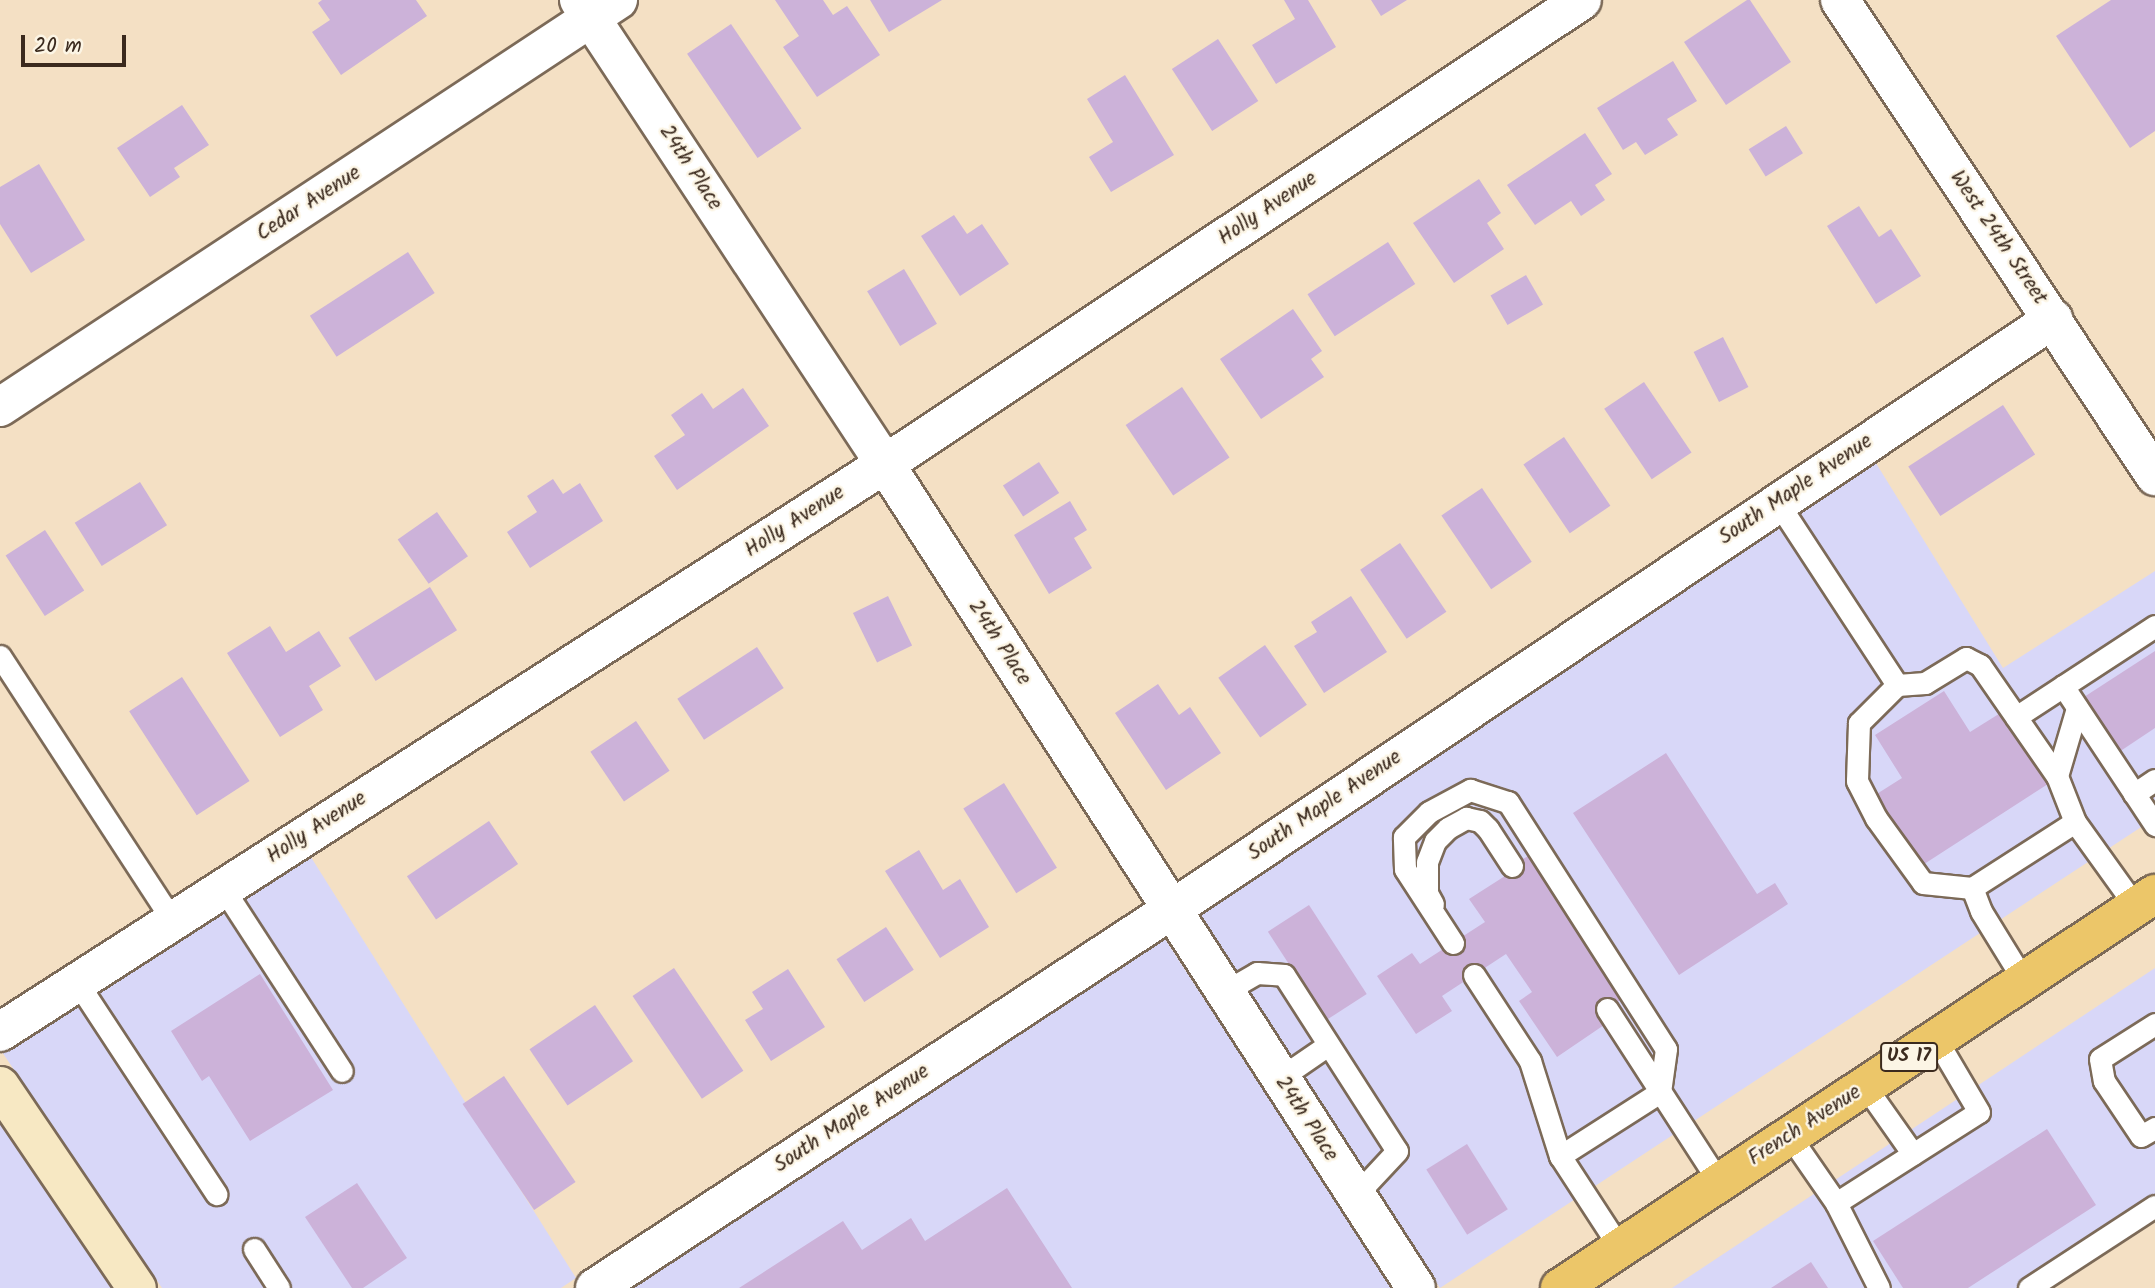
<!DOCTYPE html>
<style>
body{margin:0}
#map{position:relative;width:2155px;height:1288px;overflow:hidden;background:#f4e0c4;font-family:Kalam,sans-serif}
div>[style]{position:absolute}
.built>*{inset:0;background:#d8d7f8}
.building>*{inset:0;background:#ccb2d9;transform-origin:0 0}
.roads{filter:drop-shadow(2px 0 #7c6a58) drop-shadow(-2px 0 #7c6a58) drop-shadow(0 2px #7c6a58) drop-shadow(0 -2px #7c6a58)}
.lane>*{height:21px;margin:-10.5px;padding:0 10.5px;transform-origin:10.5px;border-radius:10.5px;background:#fff}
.street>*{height:38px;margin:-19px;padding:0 19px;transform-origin:19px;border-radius:19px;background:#fff}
.secondary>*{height:38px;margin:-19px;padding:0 19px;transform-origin:19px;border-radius:19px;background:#f7e8c3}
.primary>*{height:38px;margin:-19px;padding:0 19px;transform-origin:19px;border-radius:19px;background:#ecc669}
span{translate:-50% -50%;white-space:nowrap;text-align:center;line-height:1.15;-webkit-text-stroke:5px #fcf5e5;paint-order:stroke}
.shield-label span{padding:2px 5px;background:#fcf5e5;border:2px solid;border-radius:5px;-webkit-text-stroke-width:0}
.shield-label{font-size:19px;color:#3b2a1e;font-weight:700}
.street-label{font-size:21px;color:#3b2a1e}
.scale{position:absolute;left:21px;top:35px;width:105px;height:32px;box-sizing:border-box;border:4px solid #3b2a1e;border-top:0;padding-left:9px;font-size:21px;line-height:24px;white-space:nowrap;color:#3b2a1e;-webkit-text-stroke:5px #fcf5e5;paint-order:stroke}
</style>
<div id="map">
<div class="built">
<i style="clip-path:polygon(1874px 460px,2003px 668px,2155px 571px,2155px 818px,1440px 1288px,1197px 914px)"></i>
<i style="clip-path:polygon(309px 854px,576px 1278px,561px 1288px,162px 1288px,2px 1052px)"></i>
<i style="clip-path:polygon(1163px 936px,1392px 1288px,627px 1288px)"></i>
<i style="clip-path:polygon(2155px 968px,2155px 1212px,2042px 1288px,1672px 1288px)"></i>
<i style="clip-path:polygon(0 1123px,112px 1288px,0 1288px)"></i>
</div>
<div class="building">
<i style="clip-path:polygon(322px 0,416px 0,427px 16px,341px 75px,312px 32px,330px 20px,318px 3px)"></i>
<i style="clip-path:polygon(775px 0,823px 0,833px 15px,847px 6px,880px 55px,817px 97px,783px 47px,799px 36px)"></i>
<i style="clip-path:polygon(870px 0,942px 0,889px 32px)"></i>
<i style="clip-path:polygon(1284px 0,1308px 0,1336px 47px,1276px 84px,1252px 45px,1295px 19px)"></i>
<i style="clip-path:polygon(1371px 0,1407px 0,1381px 16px)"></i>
<i style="clip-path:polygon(1747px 0,1750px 0,1791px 62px,1726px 105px,1684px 42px)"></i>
<i style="clip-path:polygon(2111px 0,2155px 0,2155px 131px,2130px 148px,2056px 36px)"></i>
<i style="left:731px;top:24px;width:126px;height:53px;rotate:56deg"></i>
<i style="left:1218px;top:39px;width:74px;height:55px;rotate:57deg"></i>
<i style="clip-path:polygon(1673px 61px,1697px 101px,1667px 119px,1678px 135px,1645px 155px,1636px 142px,1623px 150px,1597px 108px)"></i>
<i style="clip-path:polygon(1125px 75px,1174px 155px,1111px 192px,1089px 157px,1113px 142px,1087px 99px)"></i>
<i style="clip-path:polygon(182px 105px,209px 145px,174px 168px,180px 177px,150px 197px,117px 148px)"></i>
<i style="left:1786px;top:126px;width:32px;height:44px;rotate:58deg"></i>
<i style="clip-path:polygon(1585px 133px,1612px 174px,1595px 185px,1605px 200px,1581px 216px,1571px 201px,1535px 225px,1507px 185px)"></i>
<i style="clip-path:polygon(39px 164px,85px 240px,31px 273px,0 224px,0 187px)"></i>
<i style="clip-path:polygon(1479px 179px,1501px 213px,1487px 223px,1504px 249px,1454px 283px,1413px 223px)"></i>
<i style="clip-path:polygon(1859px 206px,1879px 237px,1891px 229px,1921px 276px,1876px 304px,1827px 226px)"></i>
<i style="clip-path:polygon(954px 215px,967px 234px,982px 224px,1009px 264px,960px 296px,921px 236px)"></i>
<i style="left:1388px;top:242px;width:50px;height:96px;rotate:57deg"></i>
<i style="left:408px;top:252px;width:49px;height:117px;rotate:57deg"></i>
<i style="left:904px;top:269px;width:64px;height:43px;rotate:59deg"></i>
<i style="left:1526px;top:275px;width:34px;height:41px;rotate:60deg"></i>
<i style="clip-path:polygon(1293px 309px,1322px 351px,1311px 359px,1324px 377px,1261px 419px,1220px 359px)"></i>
<i style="left:1723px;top:337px;width:56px;height:33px;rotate:63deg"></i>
<i style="left:1644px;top:382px;width:85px;height:48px;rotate:56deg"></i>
<i style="left:1182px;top:387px;width:85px;height:68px;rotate:56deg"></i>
<i style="clip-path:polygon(743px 388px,769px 426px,677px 490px,654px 456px,685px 435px,671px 415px,702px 393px,713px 409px)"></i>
<i style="left:2003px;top:405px;width:59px;height:113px;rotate:57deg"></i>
<i style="left:1564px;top:437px;width:83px;height:49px;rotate:56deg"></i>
<i style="left:1039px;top:462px;width:37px;height:43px;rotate:57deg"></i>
<i style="clip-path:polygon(553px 479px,563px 494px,580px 483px,603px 521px,530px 568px,507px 532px,537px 512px,527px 496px)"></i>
<i style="left:140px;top:482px;width:51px;height:77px;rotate:58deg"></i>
<i style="left:1482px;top:488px;width:89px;height:49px;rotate:56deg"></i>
<i style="clip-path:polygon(1070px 501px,1087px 530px,1074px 538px,1092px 568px,1049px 594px,1014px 535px)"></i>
<i style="left:437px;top:512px;width:54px;height:48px;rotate:55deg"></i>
<i style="left:45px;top:530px;width:72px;height:47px;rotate:57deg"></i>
<i style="left:1400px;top:543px;width:83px;height:48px;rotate:56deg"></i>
<i style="left:430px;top:587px;width:51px;height:96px;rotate:58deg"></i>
<i style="left:888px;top:596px;width:55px;height:39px;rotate:64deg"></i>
<i style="clip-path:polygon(1351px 596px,1387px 652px,1324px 693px,1294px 646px,1317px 632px,1311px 622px)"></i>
<i style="clip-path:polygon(270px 626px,286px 652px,319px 631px,341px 666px,309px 686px,323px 710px,280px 737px,227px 653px)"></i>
<i style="left:1265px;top:645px;width:73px;height:57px;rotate:55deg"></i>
<i style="left:757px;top:647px;width:49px;height:95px;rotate:57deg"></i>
<i style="clip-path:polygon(2155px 651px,2155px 728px,2119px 752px,2084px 697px)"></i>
<i style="left:182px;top:677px;width:124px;height:63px;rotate:57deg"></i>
<i style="clip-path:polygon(1158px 684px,1179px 715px,1190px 707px,1221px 753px,1166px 790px,1115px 713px)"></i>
<i style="clip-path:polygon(1944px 691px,1970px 732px,2002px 712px,2048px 784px,1918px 868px,1872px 797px,1902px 778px,1875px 735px)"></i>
<i style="left:636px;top:721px;width:60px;height:55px;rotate:56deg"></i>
<i style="clip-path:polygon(1666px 753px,1757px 894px,1775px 883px,1788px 904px,1679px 975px,1573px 813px)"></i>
<i style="left:1004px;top:783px;width:100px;height:48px;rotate:58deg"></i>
<i style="left:489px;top:821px;width:52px;height:99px;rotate:56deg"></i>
<i style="clip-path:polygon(919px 850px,943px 890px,960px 879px,989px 927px,940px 958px,885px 871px)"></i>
<i style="clip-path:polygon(1528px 856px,1622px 999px,1600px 1013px,1607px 1023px,1557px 1057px,1519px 1001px,1532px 992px,1506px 954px,1442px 996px,1452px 1011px,1416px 1034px,1377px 976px,1412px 953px,1420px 964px,1485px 922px,1469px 899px,1505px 876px,1503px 871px)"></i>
<i style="left:1309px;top:905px;width:106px;height:49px;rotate:57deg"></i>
<i style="left:886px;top:927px;width:51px;height:59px;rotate:57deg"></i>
<i style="left:674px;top:968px;width:124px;height:50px;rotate:56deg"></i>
<i style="clip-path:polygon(788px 969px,825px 1027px,771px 1061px,745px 1020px,763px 1009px,752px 992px)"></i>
<i style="clip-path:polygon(260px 974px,333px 1090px,250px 1141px,209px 1076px,202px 1081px,171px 1031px)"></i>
<i style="left:595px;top:1005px;width:68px;height:79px;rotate:56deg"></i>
<i style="left:504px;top:1076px;width:128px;height:50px;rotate:56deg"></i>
<i style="clip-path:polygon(2047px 1129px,2096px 1205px,1968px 1288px,1903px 1288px,1873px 1241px)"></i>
<i style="left:1467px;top:1144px;width:77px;height:48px;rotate:58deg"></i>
<i style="clip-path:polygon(357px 1183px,407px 1258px,363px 1288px,352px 1288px,305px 1217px)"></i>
<i style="clip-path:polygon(1007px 1188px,1072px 1288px,739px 1288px,843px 1221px,862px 1250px,911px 1218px,925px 1241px)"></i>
<i style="clip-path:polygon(1811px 1262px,1828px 1288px,1771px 1288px)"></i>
</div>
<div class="roads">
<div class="lane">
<i style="left:1778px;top:503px;width:217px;rotate:56.8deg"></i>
<i style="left:1897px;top:685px;width:28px;rotate:-4deg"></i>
<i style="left:1925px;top:683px;width:48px;rotate:-31.4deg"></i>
<i style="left:1966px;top:658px;width:16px;rotate:27deg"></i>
<i style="left:1980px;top:665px;width:135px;rotate:55.3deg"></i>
<i style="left:2057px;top:776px;width:49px;rotate:68.6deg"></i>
<i style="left:0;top:656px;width:316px;rotate:56.9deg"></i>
<i style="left:1897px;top:685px;width:54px;rotate:135deg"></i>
<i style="left:1859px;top:723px;width:58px;rotate:92deg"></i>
<i style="left:1857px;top:781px;width:42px;rotate:62.8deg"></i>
<i style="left:1876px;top:818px;width:80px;rotate:54.1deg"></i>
<i style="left:1923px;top:883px;width:49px;rotate:5.8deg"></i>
<i style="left:2063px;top:686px;width:167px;rotate:56.5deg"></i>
<i style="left:2016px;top:717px;width:166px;rotate:-33.2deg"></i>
<i style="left:2057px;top:776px;width:71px;rotate:-73.6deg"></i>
<i style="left:2134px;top:794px;width:25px;rotate:-34deg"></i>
<i style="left:223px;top:888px;width:218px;rotate:57deg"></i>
<i style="left:1433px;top:904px;width:13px;rotate:-119deg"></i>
<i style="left:1427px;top:893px;width:31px;rotate:-90deg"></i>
<i style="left:1427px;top:862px;width:22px;rotate:-69deg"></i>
<i style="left:1435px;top:841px;width:18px;rotate:-45deg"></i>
<i style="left:1448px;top:828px;width:21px;rotate:-29deg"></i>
<i style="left:1466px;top:818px;width:14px;rotate:12deg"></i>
<i style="left:1480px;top:821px;width:11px;rotate:45deg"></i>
<i style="left:1488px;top:829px;width:44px;rotate:57deg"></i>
<i style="left:1453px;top:943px;width:88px;rotate:-123deg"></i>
<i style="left:1405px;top:869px;width:32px;rotate:-92deg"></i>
<i style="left:1404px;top:837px;width:35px;rotate:-45deg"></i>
<i style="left:1429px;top:812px;width:47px;rotate:-28.2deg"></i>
<i style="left:1470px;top:790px;width:40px;rotate:18deg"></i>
<i style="left:1508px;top:802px;width:293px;rotate:57.4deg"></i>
<i style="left:1666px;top:1049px;width:43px;rotate:97.9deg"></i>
<i style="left:1474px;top:975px;width:103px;rotate:56.9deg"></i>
<i style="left:1530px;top:1061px;width:100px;rotate:72.5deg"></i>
<i style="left:2024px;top:981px;width:82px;rotate:-121.6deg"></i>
<i style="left:1981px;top:911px;width:25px;rotate:-111deg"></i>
<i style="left:1972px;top:888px;width:122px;rotate:-32.7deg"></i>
<i style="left:2075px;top:822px;width:105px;rotate:54.3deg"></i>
<i style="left:77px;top:982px;width:254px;rotate:56.7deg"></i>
<i style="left:1224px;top:992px;width:38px;rotate:-30deg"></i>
<i style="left:1257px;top:973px;width:27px;rotate:4deg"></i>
<i style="left:1284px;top:975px;width:209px;rotate:57.3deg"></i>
<i style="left:1397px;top:1151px;width:60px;rotate:133deg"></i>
<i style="left:1607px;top:1009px;width:206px;rotate:57.1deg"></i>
<i style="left:2155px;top:1024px;width:65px;rotate:147.5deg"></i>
<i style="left:2100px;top:1059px;width:22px;rotate:80deg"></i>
<i style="left:2104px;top:1081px;width:66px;rotate:56.1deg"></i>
<i style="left:2141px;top:1136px;width:16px;rotate:-30deg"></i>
<i style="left:1280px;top:1078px;width:58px;rotate:-34.5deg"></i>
<i style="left:1865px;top:1086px;width:83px;rotate:54.8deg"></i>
<i style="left:1789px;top:1135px;width:83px;rotate:55.3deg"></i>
<i style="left:1836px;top:1203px;width:95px;rotate:63.2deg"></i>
<i style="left:1836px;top:1203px;width:169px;rotate:-32.5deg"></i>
<i style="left:1979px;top:1112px;width:85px;rotate:-120.5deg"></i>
<i style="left:1620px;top:1248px;width:110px;rotate:-123.1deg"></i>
<i style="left:1560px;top:1156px;width:119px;rotate:-32.6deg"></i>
<i style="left:254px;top:1249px;width:46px;rotate:57.3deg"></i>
<i style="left:2029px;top:1288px;width:150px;rotate:-33.1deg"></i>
</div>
<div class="street">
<i style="left:579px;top:0;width:556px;rotate:56.6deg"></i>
<i style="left:885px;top:464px;width:980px;rotate:57.2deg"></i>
<i style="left:1840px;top:0;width:571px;rotate:56.5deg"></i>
<i style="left:0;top:407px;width:740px;rotate:-33.37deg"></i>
<i style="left:0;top:1032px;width:1052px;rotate:-32.69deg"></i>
<i style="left:885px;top:464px;width:837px;rotate:-33.65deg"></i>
<i style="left:595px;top:1288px;width:689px;rotate:-33.27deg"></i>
<i style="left:1171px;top:910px;width:1062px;rotate:-33.82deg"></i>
</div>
<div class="secondary">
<i style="left:0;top:1086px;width:244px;rotate:55.9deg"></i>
</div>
<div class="primary">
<i style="left:1560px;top:1288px;width:714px;rotate:-33.51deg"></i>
</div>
</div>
<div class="shield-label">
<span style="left:1909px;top:1057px">US 17</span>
</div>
<div class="street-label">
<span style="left:690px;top:168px;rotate:57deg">24th Place</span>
<span style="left:309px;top:204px;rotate:-33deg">Cedar Avenue</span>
<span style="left:1268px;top:209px;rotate:-34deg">Holly Avenue</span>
<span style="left:1998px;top:238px;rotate:56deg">West 24th Street</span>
<span style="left:1796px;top:490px;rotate:-34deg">South Maple Avenue</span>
<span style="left:795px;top:522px;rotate:-33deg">Holly Avenue</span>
<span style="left:999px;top:643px;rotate:57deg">24th Place</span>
<span style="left:1325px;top:806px;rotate:-34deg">South Maple Avenue</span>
<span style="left:317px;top:828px;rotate:-33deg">Holly Avenue</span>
<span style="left:852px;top:1119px;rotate:-33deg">South Maple Avenue</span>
<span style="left:1306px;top:1119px;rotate:57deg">24th Place</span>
<span style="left:1805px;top:1126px;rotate:-33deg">French Avenue</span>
</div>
<div class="scale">20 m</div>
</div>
